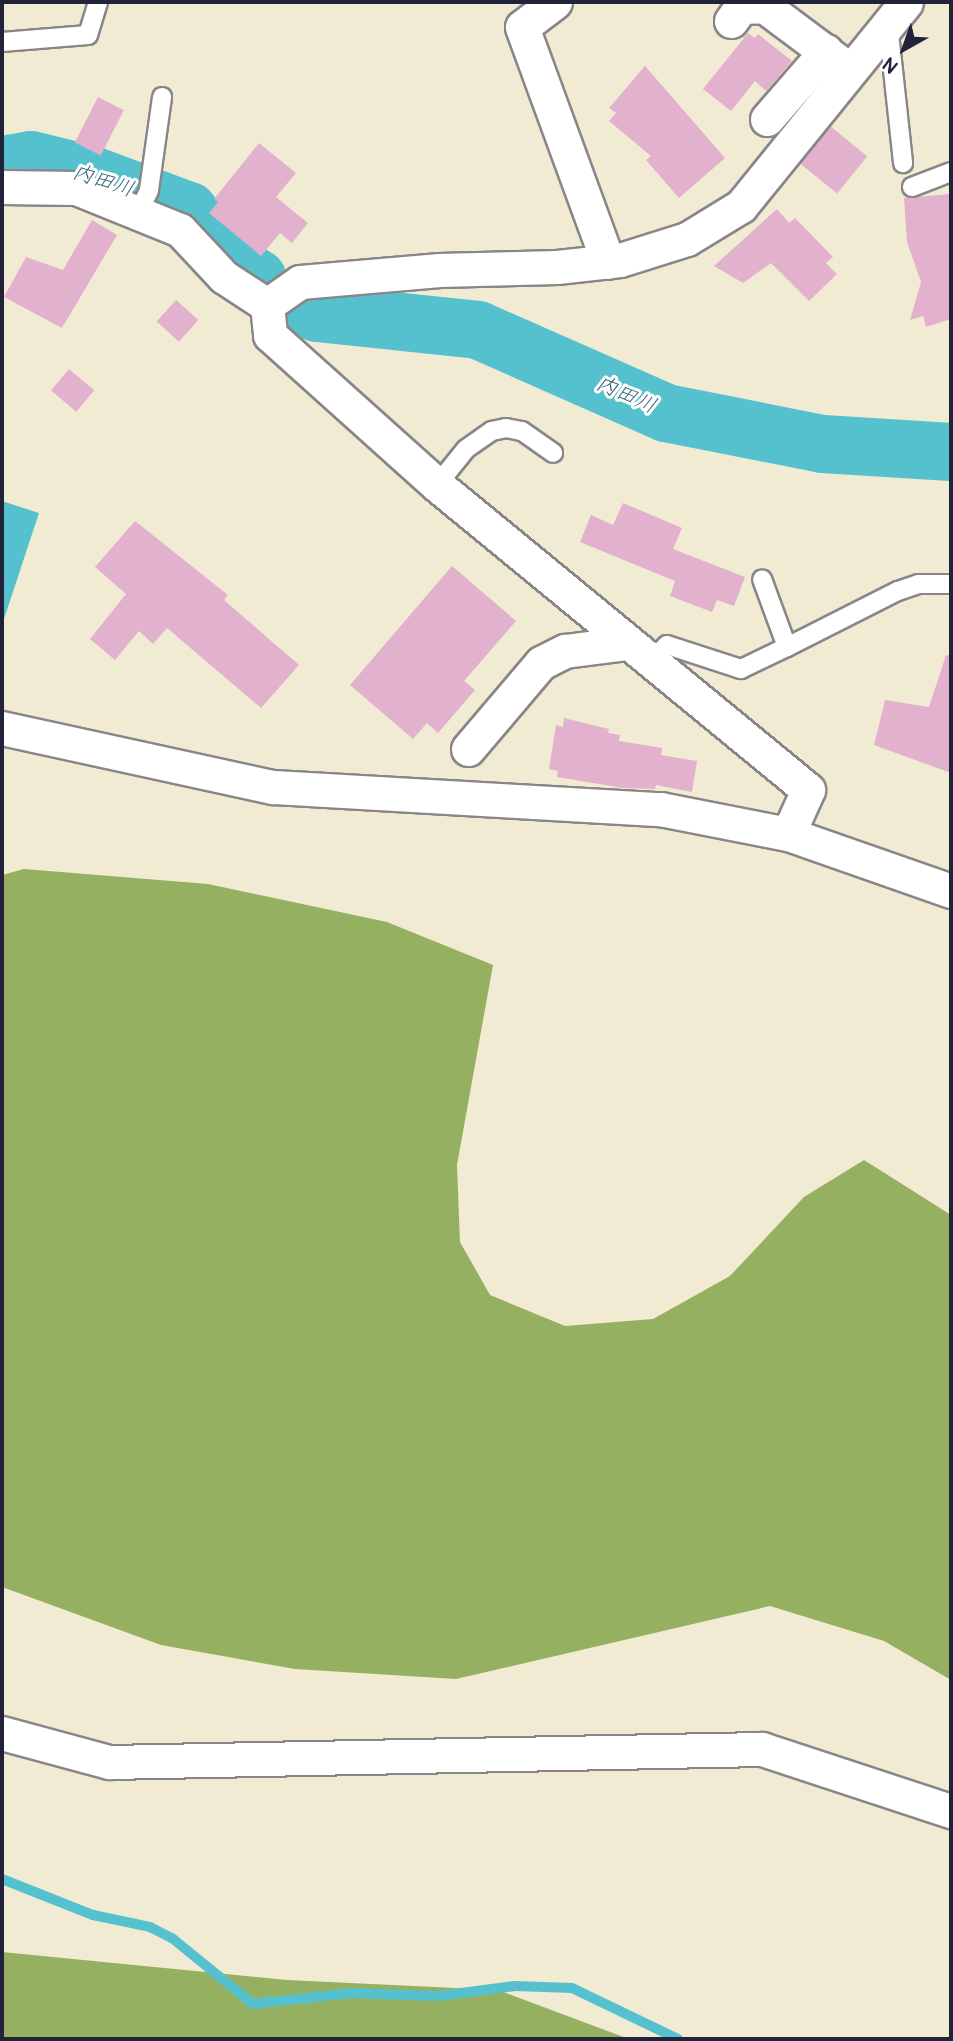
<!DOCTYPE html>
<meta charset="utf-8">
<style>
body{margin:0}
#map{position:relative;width:953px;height:2041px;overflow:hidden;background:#f2ebd4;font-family:Pangolin,"Klee One",sans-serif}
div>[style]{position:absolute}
.forest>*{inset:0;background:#96b062}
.water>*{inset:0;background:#55c1ce}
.stream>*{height:10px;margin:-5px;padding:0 5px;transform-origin:5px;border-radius:5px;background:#55c1ce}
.river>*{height:58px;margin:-29px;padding:0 29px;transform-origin:29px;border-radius:29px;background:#55c1ce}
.building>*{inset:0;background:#e2b1cd;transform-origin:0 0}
.roads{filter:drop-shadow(2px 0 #8a8688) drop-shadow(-2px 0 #8a8688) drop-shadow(0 2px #8a8688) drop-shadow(0 -2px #8a8688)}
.lane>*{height:18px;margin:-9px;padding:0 9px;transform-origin:9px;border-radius:9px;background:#fff}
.street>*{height:33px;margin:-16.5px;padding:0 16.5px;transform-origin:16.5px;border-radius:16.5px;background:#fff}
span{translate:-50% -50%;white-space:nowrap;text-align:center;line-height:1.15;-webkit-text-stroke:6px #fff;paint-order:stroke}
.water-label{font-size:21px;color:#366276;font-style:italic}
.frame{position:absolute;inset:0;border:4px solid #22223b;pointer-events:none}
.north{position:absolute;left:869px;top:14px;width:70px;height:70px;-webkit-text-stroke:5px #fff;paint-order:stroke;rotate:220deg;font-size:19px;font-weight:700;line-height:28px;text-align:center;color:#22223b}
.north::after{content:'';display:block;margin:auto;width:24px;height:32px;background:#22223b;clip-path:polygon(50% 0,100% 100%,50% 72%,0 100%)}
</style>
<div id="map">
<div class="forest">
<i style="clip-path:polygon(24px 869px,208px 884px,387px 922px,493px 965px,457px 1165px,460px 1242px,490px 1295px,565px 1326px,653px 1319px,730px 1276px,804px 1197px,864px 1160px,951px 1215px,951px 1680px,884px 1641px,770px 1606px,456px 1679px,295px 1669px,161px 1645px,2px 1587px,2px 875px)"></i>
<i style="clip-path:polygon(2px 1952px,287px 1980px,498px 1990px,629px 2039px,2px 2039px)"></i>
</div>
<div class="water">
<i style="clip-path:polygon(2px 501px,39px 513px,2px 625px)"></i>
</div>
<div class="stream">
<i style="left:2px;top:1879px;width:98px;rotate:21.6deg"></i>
<i style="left:93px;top:1915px;width:58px;rotate:11.9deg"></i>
<i style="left:150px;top:1927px;width:25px;rotate:27deg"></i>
<i style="left:172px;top:1938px;width:104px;rotate:39.2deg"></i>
<i style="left:253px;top:2004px;width:99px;rotate:-6.4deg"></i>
<i style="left:351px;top:1993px;width:87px;rotate:2deg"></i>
<i style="left:438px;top:1996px;width:78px;rotate:-7.4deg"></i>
<i style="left:515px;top:1986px;width:57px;rotate:2deg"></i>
<i style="left:572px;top:1988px;width:118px;rotate:25.7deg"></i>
</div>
<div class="river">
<i style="left:2px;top:165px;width:29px;rotate:-10deg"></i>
<i style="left:31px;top:160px;width:63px;rotate:13.8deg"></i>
<i style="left:92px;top:175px;width:103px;rotate:20.4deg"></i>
<i style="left:189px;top:211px;width:59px;rotate:53.3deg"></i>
<i style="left:224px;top:258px;width:39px;rotate:31deg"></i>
<i style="left:310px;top:309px;width:8px;rotate:30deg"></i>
<i style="left:317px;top:313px;width:162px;rotate:6deg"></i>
<i style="left:478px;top:330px;width:206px;rotate:23.8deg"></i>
<i style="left:666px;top:413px;width:160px;rotate:11.2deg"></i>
<i style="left:823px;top:444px;width:128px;rotate:3.6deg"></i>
</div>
<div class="building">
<i style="clip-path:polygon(748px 33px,755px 38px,758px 34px,792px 61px,766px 91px,755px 81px,731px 111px,703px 89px)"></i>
<i style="clip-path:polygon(645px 66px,725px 158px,679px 198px,646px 160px,651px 156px,609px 121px,616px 113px,609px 108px)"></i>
<i style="left:98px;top:97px;width:29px;height:51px;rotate:27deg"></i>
<i style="left:830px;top:126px;width:48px;height:48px;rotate:39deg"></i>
<i style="clip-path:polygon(259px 143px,296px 173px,276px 197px,308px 223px,292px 243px,280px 233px,261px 256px,209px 213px,218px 202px,214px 199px)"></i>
<i style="clip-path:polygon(951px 194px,951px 319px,926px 327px,923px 316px,910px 320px,921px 282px,907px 242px,904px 198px)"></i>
<i style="clip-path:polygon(777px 209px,789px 223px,795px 218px,833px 257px,826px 263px,837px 274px,809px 301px,771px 263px,743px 283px,714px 266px)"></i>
<i style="clip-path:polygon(92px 220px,117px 235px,62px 328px,4px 297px,26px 257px,63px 270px)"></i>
<i style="left:176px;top:300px;width:30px;height:29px;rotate:42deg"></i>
<i style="left:69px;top:369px;width:33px;height:28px;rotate:40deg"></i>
<i style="clip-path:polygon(623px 503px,682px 528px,673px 549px,745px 577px,734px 606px,717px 600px,712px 612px,670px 596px,675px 581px,580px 542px,591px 515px,613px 525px)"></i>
<i style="clip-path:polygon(135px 521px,228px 595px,224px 600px,299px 665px,261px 708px,167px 628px,153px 644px,139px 631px,115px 660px,90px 639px,126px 594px,95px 567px)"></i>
<i style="clip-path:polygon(452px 566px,516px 621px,464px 681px,475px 690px,438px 733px,427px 723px,413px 739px,350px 685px)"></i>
<i style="clip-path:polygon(946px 655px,951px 656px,951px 773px,874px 745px,885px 700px,929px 707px)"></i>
<i style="clip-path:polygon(564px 718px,609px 729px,608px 733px,620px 735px,619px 741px,662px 748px,661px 755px,697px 761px,692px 792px,656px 785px,655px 789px,623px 788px,557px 777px,558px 771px,549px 769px,556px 725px,563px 727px)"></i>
</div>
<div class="roads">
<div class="lane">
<i style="left:888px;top:24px;width:140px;rotate:83.8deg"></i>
<i style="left:2px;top:42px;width:86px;rotate:-4.7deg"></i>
<i style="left:88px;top:35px;width:34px;rotate:-73deg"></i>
<i style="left:912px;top:187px;width:42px;rotate:-21deg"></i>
<i style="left:138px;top:213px;width:25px;rotate:-64deg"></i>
<i style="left:149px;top:190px;width:94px;rotate:-82deg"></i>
<i style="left:437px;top:485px;width:46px;rotate:-51.1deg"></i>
<i style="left:466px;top:449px;width:32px;rotate:-35deg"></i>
<i style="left:492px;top:431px;width:14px;rotate:-12deg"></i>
<i style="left:506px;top:428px;width:16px;rotate:11deg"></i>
<i style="left:522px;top:431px;width:38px;rotate:35deg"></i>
<i style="left:787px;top:647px;width:124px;rotate:-26.8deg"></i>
<i style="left:898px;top:591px;width:21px;rotate:-19deg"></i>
<i style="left:918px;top:584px;width:33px"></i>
<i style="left:650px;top:662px;width:24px;rotate:-45deg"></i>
<i style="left:667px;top:645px;width:78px;rotate:18deg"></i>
<i style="left:741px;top:669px;width:51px;rotate:-25.6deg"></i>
<i style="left:787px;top:647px;width:72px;rotate:-110.2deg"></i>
</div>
<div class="street">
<i style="left:555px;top:2px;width:41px;rotate:142.9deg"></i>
<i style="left:522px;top:27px;width:250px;rotate:69.9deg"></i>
<i style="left:731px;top:21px;width:17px;rotate:-54deg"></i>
<i style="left:741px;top:7px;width:23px;rotate:-2deg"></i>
<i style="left:764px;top:6px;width:107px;rotate:36.7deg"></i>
<i style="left:767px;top:119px;width:90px;rotate:-49.1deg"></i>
<i style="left:2px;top:187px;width:74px;rotate:0.8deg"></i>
<i style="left:76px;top:188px;width:112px;rotate:22deg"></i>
<i style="left:180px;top:230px;width:64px;rotate:46.9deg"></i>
<i style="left:224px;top:277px;width:51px;rotate:33.1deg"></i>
<i style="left:267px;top:305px;width:30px;rotate:84deg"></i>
<i style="left:270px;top:335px;width:224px;rotate:41.9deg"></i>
<i style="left:437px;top:485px;width:480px;rotate:39.4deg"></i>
<i style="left:808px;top:790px;width:48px;rotate:114.4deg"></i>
<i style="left:267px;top:305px;width:40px;rotate:-34.9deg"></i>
<i style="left:300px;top:282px;width:140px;rotate:-4.9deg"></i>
<i style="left:439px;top:270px;width:118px;rotate:-1.5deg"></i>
<i style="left:557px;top:267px;width:63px;rotate:-6.3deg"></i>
<i style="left:620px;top:260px;width:70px;rotate:-17.4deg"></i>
<i style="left:687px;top:239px;width:63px;rotate:-31.4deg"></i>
<i style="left:741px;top:206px;width:262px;rotate:-51deg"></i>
<i style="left:2px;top:728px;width:277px;rotate:12.3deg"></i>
<i style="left:273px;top:787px;width:388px;rotate:3.3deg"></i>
<i style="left:660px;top:809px;width:130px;rotate:11.1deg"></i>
<i style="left:788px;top:834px;width:173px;rotate:19.3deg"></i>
<i style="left:468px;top:749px;width:113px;rotate:-49.7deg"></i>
<i style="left:541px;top:663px;width:27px;rotate:-27deg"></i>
<i style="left:565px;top:651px;width:63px;rotate:-7.4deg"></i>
<i style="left:2px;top:1733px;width:111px;rotate:15.2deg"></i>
<i style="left:109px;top:1762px;width:653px;rotate:-1.14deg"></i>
<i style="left:762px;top:1749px;width:199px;rotate:18.2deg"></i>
</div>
</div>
<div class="water-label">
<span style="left:103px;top:181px;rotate:18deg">内田川</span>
<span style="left:626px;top:395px;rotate:24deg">内田川</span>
</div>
<div class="frame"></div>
<div class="north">N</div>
</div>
